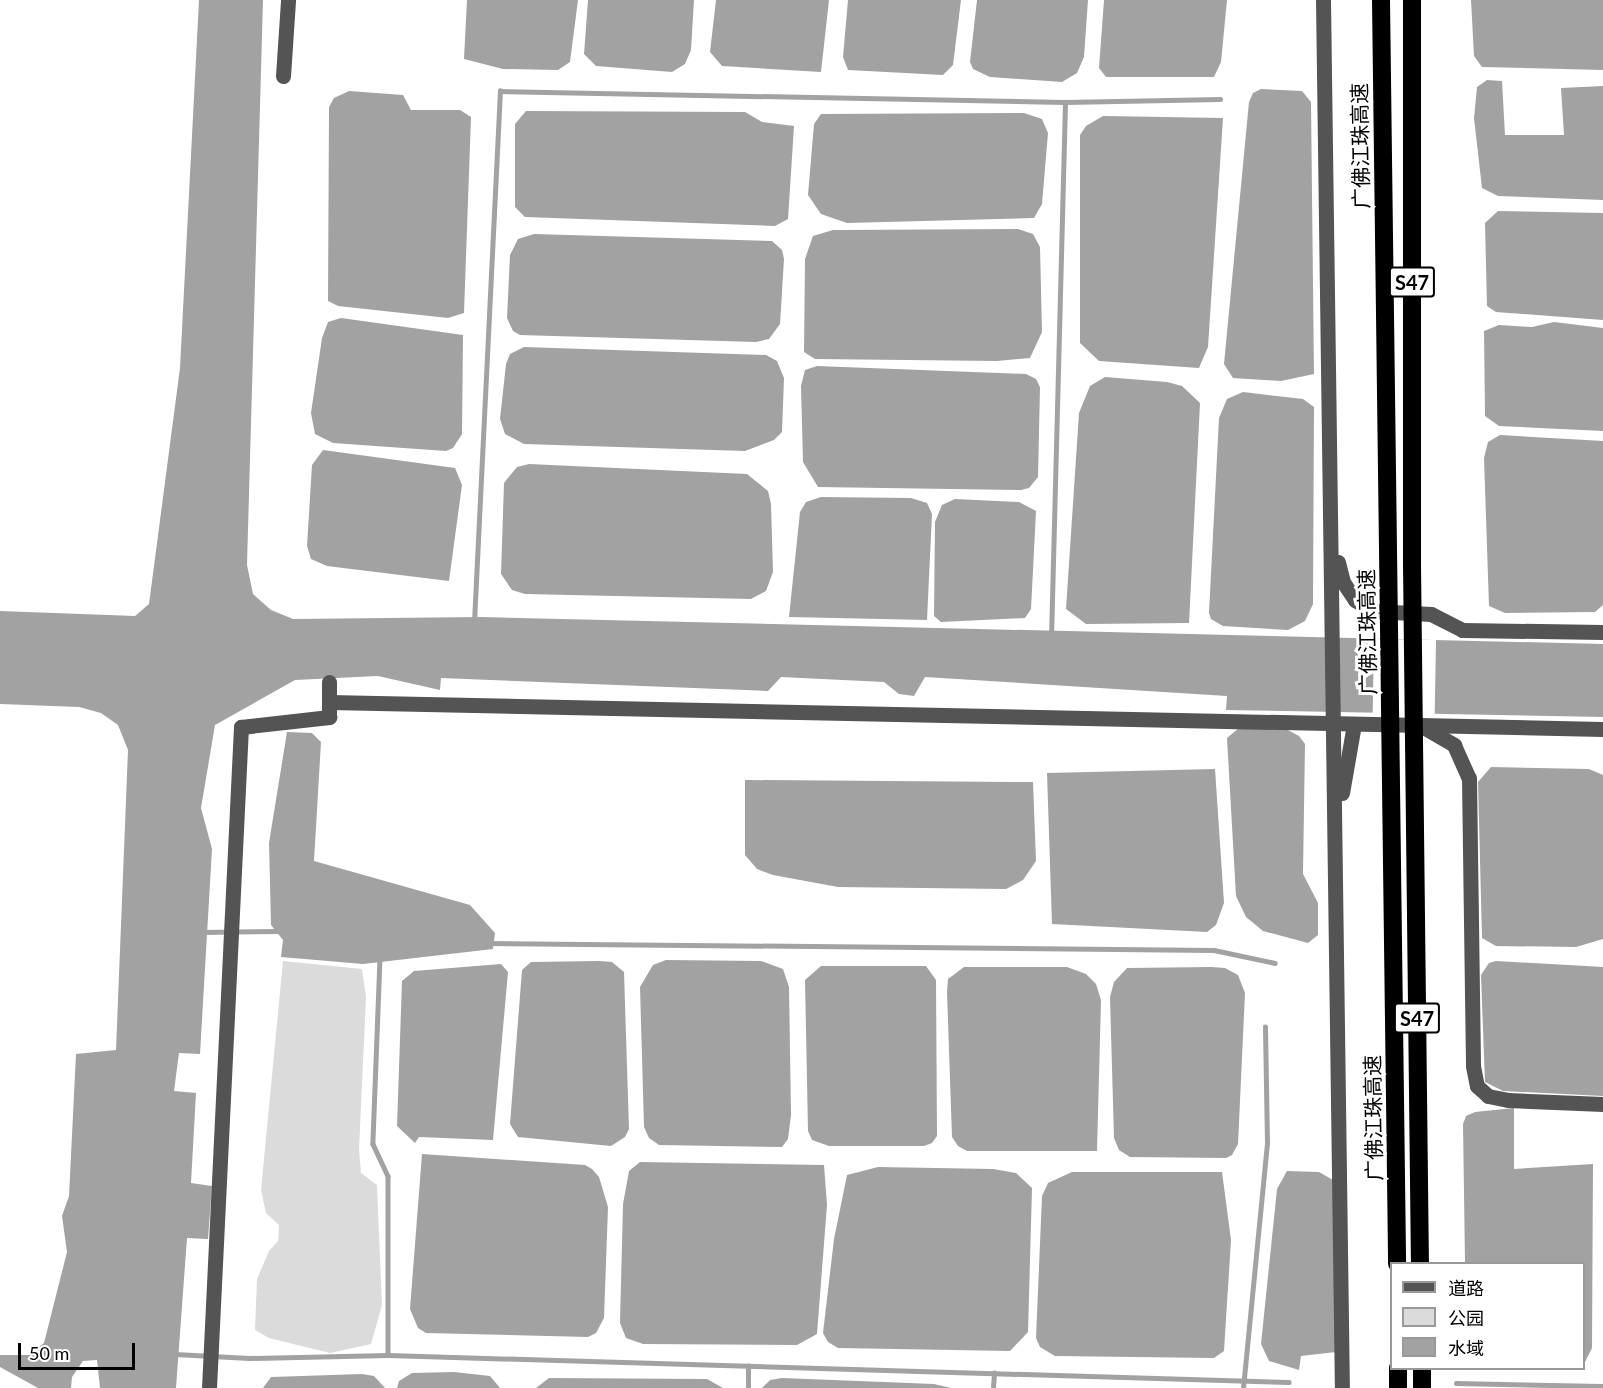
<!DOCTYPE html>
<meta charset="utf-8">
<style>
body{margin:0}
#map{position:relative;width:1603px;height:1388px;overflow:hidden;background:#fff;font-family:Lato,"Noto Sans SC",sans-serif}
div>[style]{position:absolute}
.green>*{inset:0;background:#dbdbdb}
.water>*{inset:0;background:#a2a2a2}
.pier>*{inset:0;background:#fff;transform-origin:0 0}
.stream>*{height:4.5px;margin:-2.25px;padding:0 2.25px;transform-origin:2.25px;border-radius:2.25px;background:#a2a2a2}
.minor>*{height:15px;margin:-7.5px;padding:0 7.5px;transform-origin:7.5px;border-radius:7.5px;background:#545454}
.highway>*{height:18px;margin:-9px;padding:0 9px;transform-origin:9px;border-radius:9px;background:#000}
span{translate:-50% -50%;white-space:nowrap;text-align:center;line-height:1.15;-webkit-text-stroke:6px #fff;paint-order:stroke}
.shield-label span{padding:2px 4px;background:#fff;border:2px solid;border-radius:4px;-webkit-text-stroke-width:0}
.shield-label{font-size:20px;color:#000;font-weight:700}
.street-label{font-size:21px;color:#000}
.legend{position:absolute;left:1390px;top:1262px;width:195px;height:108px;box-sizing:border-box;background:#fff;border:2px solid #999;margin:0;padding:8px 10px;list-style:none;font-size:18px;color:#000}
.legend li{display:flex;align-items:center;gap:12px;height:30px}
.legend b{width:30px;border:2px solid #999}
.scale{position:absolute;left:18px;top:1343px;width:117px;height:27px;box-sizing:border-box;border:3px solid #000;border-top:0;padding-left:8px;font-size:18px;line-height:21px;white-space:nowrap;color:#000;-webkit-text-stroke:4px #fff;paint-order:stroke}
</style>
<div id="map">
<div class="green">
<i style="clip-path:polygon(283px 961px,362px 969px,366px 997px,359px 1150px,361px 1173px,377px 1185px,382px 1305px,371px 1344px,330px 1353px,269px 1338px,255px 1330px,257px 1279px,269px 1251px,278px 1241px,279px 1225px,266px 1213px,261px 1190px)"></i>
</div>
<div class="water">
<i style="clip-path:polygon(199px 0,263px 0,247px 565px,253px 594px,271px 610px,293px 619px,481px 617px,1603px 644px,1603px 717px,1226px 710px,1227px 696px,925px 677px,914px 696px,899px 694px,884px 682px,781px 677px,768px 691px,441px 678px,440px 690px,378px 676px,295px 680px,215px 725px,201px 808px,212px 849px,200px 1054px,179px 1053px,174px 1091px,196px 1093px,191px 1183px,212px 1186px,208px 1239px,187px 1238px,176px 1388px,100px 1388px,97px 1360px,83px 1361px,72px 1377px,71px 1388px,38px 1388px,0 1367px,0 1355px,28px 1355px,44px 1343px,67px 1252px,62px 1216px,69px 1196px,76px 1054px,116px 1050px,128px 750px,118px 725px,101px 713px,79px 707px,0 704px,0 611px,135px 616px,149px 604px,180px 368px)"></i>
<i style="clip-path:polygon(467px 0,578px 0,570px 62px,558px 70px,503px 69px,464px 59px)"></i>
<i style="clip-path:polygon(588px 0,694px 0,691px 50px,685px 64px,672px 72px,596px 66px,584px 54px)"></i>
<i style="clip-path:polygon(716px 0,829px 0,821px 72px,722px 66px,710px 52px)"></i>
<i style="clip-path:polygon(848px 0,961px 0,953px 65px,943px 75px,848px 70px,843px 57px)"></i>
<i style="clip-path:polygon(977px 0,1088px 0,1084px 57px,1077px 73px,1062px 82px,990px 77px,973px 69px,970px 62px)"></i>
<i style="clip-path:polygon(1104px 0,1227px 0,1221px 62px,1214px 77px,1106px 77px,1099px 68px)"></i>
<i style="clip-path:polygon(1471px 0,1603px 0,1603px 70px,1482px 67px,1474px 56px)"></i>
<i style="clip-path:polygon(1487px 80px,1502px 81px,1505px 135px,1564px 135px,1561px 88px,1603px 86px,1603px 200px,1498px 196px,1482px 188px,1474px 118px,1477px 87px)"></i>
<i style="clip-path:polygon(1261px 89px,1302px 91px,1311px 102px,1314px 374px,1281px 381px,1233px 378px,1224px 364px,1249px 102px,1253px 93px)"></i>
<i style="clip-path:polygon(349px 91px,403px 95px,411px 110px,460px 110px,471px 117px,464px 313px,448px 318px,338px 306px,328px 301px,329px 107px,334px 98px)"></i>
<i style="clip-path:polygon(526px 111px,745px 112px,762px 122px,794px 126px,788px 219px,775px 226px,525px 217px,515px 207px,515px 124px)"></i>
<i style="clip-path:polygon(1024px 113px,1042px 119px,1048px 133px,1042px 204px,1034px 218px,847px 223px,821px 214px,808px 195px,814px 124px,821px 114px)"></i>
<i style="clip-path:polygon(1103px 116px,1223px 118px,1208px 347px,1199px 368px,1099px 361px,1080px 343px,1080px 135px,1086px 126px)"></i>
<i style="clip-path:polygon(1498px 211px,1603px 213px,1603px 320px,1496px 312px,1487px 306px,1485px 223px)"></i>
<i style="clip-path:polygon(1018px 229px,1033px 234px,1040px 247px,1042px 332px,1030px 358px,997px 361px,815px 359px,804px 352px,805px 259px,813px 236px,833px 230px)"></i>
<i style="clip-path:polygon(534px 234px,772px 241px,782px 250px,784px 259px,780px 324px,769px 339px,756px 342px,520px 335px,513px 331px,507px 318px,510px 255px,518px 239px)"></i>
<i style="clip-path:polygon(341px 318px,463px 335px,462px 434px,453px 448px,446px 451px,333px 443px,315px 434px,311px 413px,322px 338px,328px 322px)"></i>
<i style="clip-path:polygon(1554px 322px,1603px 328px,1603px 431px,1499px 426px,1485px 416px,1484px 331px,1499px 325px,1532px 327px)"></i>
<i style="clip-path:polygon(524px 347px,766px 355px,777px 361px,784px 378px,782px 432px,774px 440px,745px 451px,524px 444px,505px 434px,500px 419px,506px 364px,510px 354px)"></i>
<i style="clip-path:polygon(817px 366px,1026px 374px,1036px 379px,1040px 387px,1038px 477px,1029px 488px,1021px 490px,818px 487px,803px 462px,801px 386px,805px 370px)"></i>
<i style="clip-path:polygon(1105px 377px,1167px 382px,1182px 386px,1200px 403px,1189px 623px,1086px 624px,1066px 609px,1079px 413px,1090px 386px)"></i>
<i style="clip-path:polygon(1243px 392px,1303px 399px,1314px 407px,1313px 604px,1305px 621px,1288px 630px,1223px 626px,1211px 619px,1209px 613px,1219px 418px,1227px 399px)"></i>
<i style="clip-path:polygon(1500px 435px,1603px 441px,1603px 605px,1595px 612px,1505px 613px,1489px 606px,1484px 458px,1488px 442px)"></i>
<i style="clip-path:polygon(323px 450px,455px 468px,462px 485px,449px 581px,327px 566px,311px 559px,307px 546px,312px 465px)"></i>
<i style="clip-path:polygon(529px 464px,747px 474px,768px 491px,771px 504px,773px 572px,766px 591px,751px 599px,525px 594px,512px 590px,501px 574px,504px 483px,517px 467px)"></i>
<i style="clip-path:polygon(821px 497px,911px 498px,927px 503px,932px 514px,927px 620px,789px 617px,800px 512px,806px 502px)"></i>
<i style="clip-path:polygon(955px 499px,1019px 502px,1036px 511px,1031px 609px,1025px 618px,941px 622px,934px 616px,935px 522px,942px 505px)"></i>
<i style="clip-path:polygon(1239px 728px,1286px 729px,1299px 736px,1305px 744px,1303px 874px,1318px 903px,1318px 935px,1308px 943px,1263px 931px,1246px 917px,1236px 896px,1227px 738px)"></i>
<i style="clip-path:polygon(287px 732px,312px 733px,321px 742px,314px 861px,470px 905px,495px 933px,493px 949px,363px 964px,281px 957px,283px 940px,271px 925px,269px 843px)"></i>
<i style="clip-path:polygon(1491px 767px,1589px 769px,1603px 775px,1603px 939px,1576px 947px,1496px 946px,1482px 938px,1478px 782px)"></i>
<i style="clip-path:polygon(1215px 769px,1224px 903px,1216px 925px,1207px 932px,1052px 924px,1047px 773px)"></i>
<i style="clip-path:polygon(745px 780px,1033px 782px,1036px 861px,1023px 880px,1006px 889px,838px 887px,773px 875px,757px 869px,745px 855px)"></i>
<i style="clip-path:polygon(666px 960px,761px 961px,783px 969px,789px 987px,791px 1115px,788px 1139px,782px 1147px,659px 1145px,649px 1138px,644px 1127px,640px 987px,653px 965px)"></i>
<i style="clip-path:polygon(600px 961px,612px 962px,624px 972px,629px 1129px,625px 1137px,611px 1146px,518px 1137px,510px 1124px,522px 970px,531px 962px)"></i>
<i style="clip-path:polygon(1496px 961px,1603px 967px,1603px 1096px,1503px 1091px,1485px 1082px,1481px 975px,1489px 963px)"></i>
<i style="clip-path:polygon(501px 964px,508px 972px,493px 1140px,419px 1137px,415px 1143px,397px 1126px,402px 981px,414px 971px)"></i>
<i style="clip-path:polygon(821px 966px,926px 966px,936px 980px,937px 1136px,932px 1143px,924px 1146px,829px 1146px,812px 1140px,808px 1131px,805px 980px)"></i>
<i style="clip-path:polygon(964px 967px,1067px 967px,1086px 974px,1096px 984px,1101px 1000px,1097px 1151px,967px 1151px,958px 1146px,952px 1137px,947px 992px,948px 979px)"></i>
<i style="clip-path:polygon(1211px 967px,1225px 968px,1238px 975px,1245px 993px,1238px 1144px,1232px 1155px,1226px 1158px,1130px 1157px,1119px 1150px,1114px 1138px,1110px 997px,1114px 982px,1127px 968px)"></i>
<i style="clip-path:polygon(1514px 1108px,1514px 1169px,1593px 1164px,1592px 1348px,1584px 1364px,1584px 1264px,1465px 1263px,1463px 1124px,1466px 1116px,1475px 1112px)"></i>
<i style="clip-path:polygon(422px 1154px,585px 1165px,592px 1169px,599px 1177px,608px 1207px,604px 1318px,596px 1333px,588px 1337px,426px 1333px,418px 1328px,410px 1309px)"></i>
<i style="clip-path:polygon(640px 1162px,824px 1165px,827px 1205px,817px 1334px,797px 1345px,643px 1344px,626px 1338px,620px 1323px,623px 1204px,629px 1171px)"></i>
<i style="clip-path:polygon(878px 1167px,993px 1169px,1016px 1173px,1032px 1188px,1028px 1332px,1010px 1351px,838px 1348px,828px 1342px,823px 1333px,834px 1239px,847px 1175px)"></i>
<i style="clip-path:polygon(1287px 1171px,1319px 1172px,1333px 1180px,1336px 1352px,1301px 1356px,1299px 1370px,1269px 1361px,1261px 1344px,1277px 1189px)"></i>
<i style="clip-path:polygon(1072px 1172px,1222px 1172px,1231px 1240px,1224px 1351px,1214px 1358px,1055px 1356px,1040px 1347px,1036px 1338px,1042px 1196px,1048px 1183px)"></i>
<i style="clip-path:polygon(454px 1372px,490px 1376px,500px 1388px,397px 1388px,399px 1381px,412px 1373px)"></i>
<i style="clip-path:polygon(362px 1374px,374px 1376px,385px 1388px,263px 1388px,271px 1377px)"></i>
<i style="clip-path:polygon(549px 1378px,707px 1379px,723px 1388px,536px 1388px)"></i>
<i style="clip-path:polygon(782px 1378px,934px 1384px,951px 1388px,762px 1388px,770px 1380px)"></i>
</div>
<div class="pier">
<i style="left:1374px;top:639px;width:62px;height:79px;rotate:1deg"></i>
</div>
<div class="stream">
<i style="left:474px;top:622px;width:532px;rotate:-87.2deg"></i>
<i style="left:500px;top:91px;width:565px;rotate:1.12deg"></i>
<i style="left:1065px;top:102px;width:155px;rotate:-1.1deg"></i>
<i style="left:1051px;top:638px;width:536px;rotate:-88.5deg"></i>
<i style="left:202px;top:932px;width:78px;rotate:-0.7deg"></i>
<i style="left:489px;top:943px;width:725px;rotate:0.55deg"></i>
<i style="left:1214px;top:950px;width:62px;rotate:12deg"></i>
<i style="left:380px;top:958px;width:186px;rotate:92.2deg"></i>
<i style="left:373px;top:1144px;width:35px;rotate:65deg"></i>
<i style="left:388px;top:1176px;width:179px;rotate:90deg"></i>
<i style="left:175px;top:1354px;width:74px;rotate:3.1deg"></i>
<i style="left:249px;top:1358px;width:139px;rotate:-1.2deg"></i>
<i style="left:388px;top:1355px;width:901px;rotate:1.72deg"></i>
<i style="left:1456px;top:1383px;width:147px;rotate:1.2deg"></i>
<i style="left:748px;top:1388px;width:22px;rotate:-90deg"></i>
<i style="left:993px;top:1388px;width:15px;rotate:-86deg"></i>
<i style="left:1243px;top:1388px;width:246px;rotate:-84.4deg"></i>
<i style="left:1267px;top:1143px;width:116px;rotate:-91deg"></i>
</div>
<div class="minor">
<i style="left:1323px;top:0;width:1388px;rotate:89.22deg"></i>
<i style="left:283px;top:76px;width:76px;rotate:-86.2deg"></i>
<i style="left:1338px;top:562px;width:21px;rotate:76deg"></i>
<i style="left:1343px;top:582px;width:22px;rotate:56deg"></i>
<i style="left:1355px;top:600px;width:21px;rotate:31deg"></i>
<i style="left:1373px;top:611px;width:58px;rotate:3deg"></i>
<i style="left:1431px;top:614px;width:35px;rotate:27deg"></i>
<i style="left:1462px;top:630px;width:141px;rotate:0.8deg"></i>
<i style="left:329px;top:702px;width:1274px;rotate:1.21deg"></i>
<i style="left:1425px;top:728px;width:34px;rotate:30deg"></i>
<i style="left:1454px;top:745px;width:36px;rotate:66deg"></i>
<i style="left:1469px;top:778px;width:288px;rotate:89.2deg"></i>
<i style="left:1473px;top:1066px;width:20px;rotate:79deg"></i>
<i style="left:1477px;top:1086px;width:15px;rotate:42deg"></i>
<i style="left:1488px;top:1096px;width:20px;rotate:11deg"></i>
<i style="left:1508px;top:1100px;width:95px;rotate:2.4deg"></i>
<i style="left:1342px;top:793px;width:70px;rotate:-80.1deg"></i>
<i style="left:209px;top:1388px;width:662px;rotate:-87.23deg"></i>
<i style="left:241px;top:727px;width:89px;rotate:-6.5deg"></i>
<i style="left:329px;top:717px;width:35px;rotate:-90deg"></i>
</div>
<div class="highway">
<i style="left:1381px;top:0;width:1264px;rotate:89.27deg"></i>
<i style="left:1412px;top:0;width:564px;rotate:90deg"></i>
<i style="left:1412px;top:564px;width:700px;rotate:89.35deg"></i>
<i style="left:1398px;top:1368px;width:20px;rotate:90deg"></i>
<i style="left:1422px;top:1368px;width:20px;rotate:90deg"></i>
</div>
<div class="shield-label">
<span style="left:1412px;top:282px">S47</span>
<span style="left:1417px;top:1018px">S47</span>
</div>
<div class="street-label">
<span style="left:1360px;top:146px;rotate:-91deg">广佛江珠高速</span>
<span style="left:1367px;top:632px;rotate:-91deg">广佛江珠高速</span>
<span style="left:1373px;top:1118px;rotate:-91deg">广佛江珠高速</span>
</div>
<ul class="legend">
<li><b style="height:8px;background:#545454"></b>道路</li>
<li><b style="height:16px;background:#dbdbdb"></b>公园</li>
<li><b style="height:16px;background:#a2a2a2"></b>水域</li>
</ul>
<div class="scale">50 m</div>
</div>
